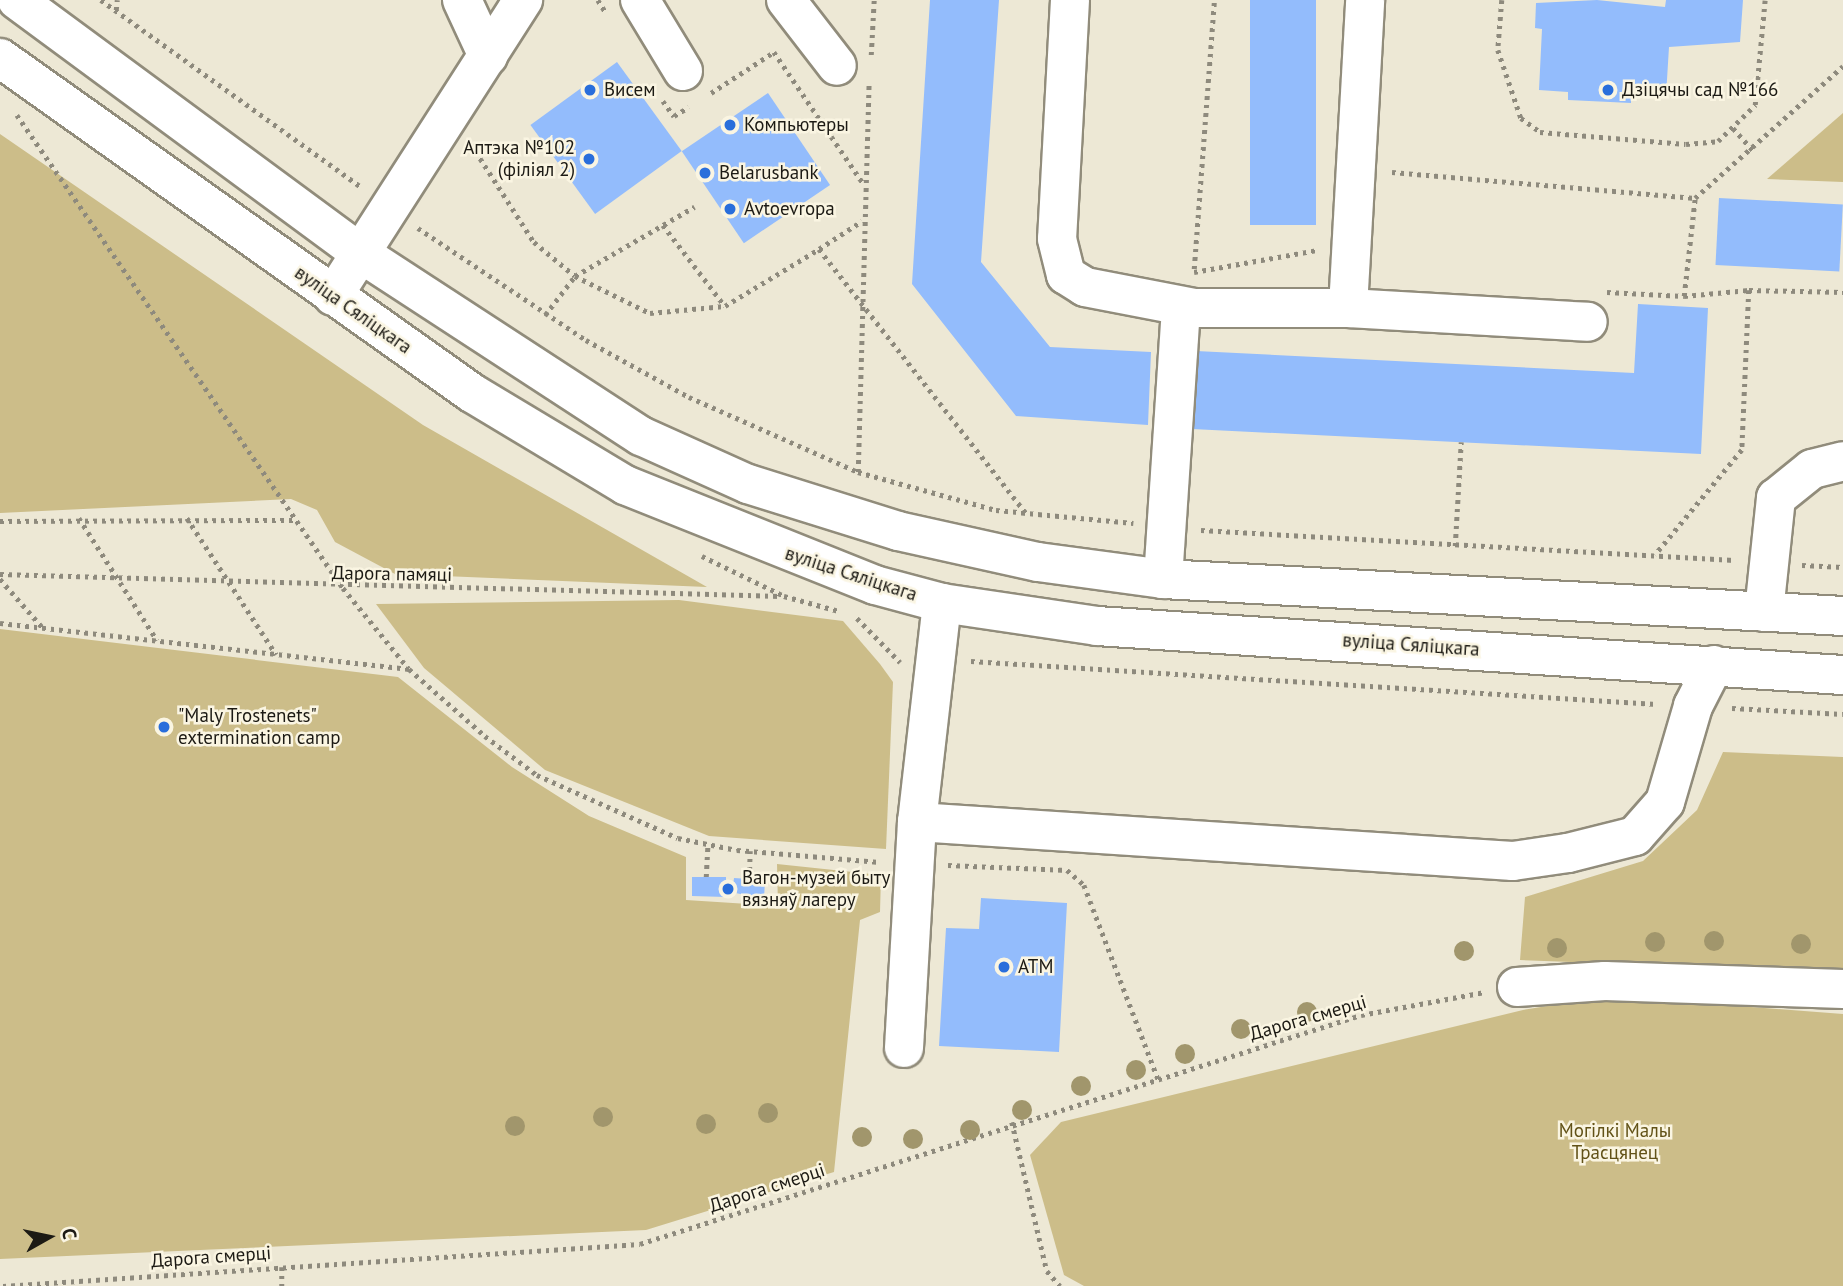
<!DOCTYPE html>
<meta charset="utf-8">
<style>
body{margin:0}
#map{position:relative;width:1843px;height:1286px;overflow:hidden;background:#ede8d5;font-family:"PT Sans",sans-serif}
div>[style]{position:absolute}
.green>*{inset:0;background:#ccbd89}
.building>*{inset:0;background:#93bcfc;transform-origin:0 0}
.path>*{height:4.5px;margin-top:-2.25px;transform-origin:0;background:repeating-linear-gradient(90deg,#8e8a7d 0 3.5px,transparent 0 8.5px)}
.roads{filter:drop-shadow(2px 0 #918c7b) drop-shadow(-2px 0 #918c7b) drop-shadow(0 2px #918c7b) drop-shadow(0 -2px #918c7b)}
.minor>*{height:38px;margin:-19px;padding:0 19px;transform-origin:19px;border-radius:19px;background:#fff}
.major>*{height:38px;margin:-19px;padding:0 19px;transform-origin:19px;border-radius:19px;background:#fff}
.trees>*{width:20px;height:20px;margin:-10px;border-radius:50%;background:#a1966c}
.dots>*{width:19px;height:19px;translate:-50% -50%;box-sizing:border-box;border:4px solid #faf5e2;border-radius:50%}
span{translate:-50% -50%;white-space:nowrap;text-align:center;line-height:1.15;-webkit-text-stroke:5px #faf5e2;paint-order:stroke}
.poi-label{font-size:19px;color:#1c1a14}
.left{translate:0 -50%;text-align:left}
.right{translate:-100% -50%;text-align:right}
.street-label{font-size:19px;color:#1c1a14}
.park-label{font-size:19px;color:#625217}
.north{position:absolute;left:14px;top:1202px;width:70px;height:70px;-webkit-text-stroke:5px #faf5e2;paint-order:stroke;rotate:81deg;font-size:19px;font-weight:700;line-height:28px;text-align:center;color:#1c1a14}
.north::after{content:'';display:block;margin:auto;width:24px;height:32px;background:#1c1a14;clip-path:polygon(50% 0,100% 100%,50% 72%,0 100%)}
</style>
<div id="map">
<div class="green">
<i style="clip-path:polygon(1843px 113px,1843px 182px,1767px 179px)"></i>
<i style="clip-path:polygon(0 134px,423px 425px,707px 587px,395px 574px,335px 542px,317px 510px,291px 499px,0 513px)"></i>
<i style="clip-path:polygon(679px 600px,843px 621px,880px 664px,893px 682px,886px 849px,709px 836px,545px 770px,424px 668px,376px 604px)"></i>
<i style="clip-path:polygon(0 629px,398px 677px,512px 767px,589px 816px,686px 857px,686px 900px,778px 906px,777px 864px,881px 875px,880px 912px,860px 920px,834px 1172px,646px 1230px,0 1259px)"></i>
<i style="clip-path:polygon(1723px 752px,1843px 757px,1843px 972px,1520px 960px,1525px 897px,1643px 861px,1697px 810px)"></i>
<i style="clip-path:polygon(1609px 996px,1843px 1014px,1843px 1286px,1084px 1286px,1064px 1275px,1030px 1155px,1061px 1122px,1523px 1010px)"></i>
</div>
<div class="building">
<i style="clip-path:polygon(930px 0,999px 0,981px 262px,1050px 347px,1151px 352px,1148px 425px,1016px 416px,912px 284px)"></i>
<i style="left:1250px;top:0;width:66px;height:225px"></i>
<i style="clip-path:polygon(1597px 0,1665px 7px,1666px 0,1743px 0,1740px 42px,1669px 47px,1666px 96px,1631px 94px,1631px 103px,1568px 100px,1568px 92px,1539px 90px,1542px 29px,1535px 28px,1536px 3px)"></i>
<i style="left:617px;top:62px;width:110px;height:107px;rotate:54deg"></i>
<i style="left:768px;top:93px;width:111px;height:104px;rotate:56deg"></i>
<i style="left:1719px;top:198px;width:124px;height:67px;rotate:3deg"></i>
<i style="clip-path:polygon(1638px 304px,1708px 308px,1701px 454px,1192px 429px,1196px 351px,1634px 373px)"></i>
<i style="clip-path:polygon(692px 877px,726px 877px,726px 885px,733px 886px,734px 878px,765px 880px,764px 899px,726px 891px,726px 897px,692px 896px)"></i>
<i style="clip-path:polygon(981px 898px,1067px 903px,1059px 1052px,939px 1046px,946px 928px,979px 929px)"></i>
</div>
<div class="path">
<i style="left:101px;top:0;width:322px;rotate:35.7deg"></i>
<i style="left:598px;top:0;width:13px;rotate:58deg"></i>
<i style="left:1502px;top:0;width:50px;rotate:94.6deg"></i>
<i style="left:1498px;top:50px;width:72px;rotate:71.3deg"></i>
<i style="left:1521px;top:118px;width:24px;rotate:36deg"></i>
<i style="left:1540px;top:132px;width:146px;rotate:4.7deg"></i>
<i style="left:1686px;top:144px;width:32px;rotate:-5deg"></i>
<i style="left:1718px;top:141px;width:52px;rotate:-44.2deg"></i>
<i style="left:1755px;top:105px;width:105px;rotate:-84.6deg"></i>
<i style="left:116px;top:10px;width:10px;rotate:-84deg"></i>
<i style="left:871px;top:55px;width:55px;rotate:-86.9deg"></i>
<i style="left:711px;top:93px;width:75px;rotate:-33.1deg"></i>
<i style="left:774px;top:52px;width:158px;rotate:55.8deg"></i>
<i style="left:663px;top:101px;width:19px;rotate:54deg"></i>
<i style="left:674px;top:116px;width:17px;rotate:-31deg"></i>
<i style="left:17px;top:115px;width:574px;rotate:55.42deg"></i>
<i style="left:343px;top:588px;width:104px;rotate:50.8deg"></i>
<i style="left:409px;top:669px;width:101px;rotate:41.4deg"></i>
<i style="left:485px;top:736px;width:65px;rotate:36.9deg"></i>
<i style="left:537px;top:775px;width:154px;rotate:24.1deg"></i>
<i style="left:678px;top:838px;width:60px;rotate:11.5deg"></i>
<i style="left:737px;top:850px;width:143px;rotate:4.8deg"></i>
<i style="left:1733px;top:128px;width:30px;rotate:48deg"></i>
<i style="left:471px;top:144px;width:117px;rotate:57.3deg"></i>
<i style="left:534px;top:242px;width:53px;rotate:39.7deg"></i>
<i style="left:575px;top:276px;width:84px;rotate:26.3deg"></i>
<i style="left:650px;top:313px;width:75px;rotate:-5.3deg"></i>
<i style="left:725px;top:306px;width:110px;rotate:-31.2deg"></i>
<i style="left:819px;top:249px;width:335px;rotate:51.9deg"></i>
<i style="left:1392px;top:172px;width:304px;rotate:4.9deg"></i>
<i style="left:1695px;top:198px;width:198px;rotate:-41.7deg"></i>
<i style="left:663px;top:225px;width:102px;rotate:52.6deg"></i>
<i style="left:418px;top:228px;width:202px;rotate:33.7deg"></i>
<i style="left:586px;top:340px;width:118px;rotate:29deg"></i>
<i style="left:689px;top:397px;width:185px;rotate:23.9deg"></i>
<i style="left:858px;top:472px;width:143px;rotate:15.4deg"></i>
<i style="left:996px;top:510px;width:138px;rotate:5.4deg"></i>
<i style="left:819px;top:249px;width:51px;rotate:-33.1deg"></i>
<i style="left:1194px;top:269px;width:270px;rotate:-85.7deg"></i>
<i style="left:1194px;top:272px;width:126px;rotate:-10.1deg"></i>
<i style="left:1749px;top:290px;width:94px;rotate:1.2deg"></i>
<i style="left:1607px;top:292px;width:77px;rotate:3deg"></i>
<i style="left:1684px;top:296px;width:65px;rotate:-5.3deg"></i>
<i style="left:1749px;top:290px;width:160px;rotate:92.5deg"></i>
<i style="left:1742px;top:450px;width:136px;rotate:129.6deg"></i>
<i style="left:1684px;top:296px;width:99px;rotate:-83.6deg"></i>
<i style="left:545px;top:315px;width:49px;rotate:-52.4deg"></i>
<i style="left:575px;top:276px;width:138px;rotate:-30.1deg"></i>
<i style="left:858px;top:472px;width:391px;rotate:-88.4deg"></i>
<i style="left:79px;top:518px;width:145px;rotate:57.4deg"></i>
<i style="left:187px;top:518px;width:163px;rotate:56.8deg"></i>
<i style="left:0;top:521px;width:297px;rotate:-0.2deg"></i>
<i style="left:1201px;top:530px;width:534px;rotate:3.22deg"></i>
<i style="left:1455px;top:546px;width:104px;rotate:-86.7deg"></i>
<i style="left:702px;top:556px;width:91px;rotate:26deg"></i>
<i style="left:784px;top:596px;width:57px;rotate:15.3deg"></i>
<i style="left:1802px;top:565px;width:41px;rotate:2.8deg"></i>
<i style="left:0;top:574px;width:780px;rotate:1.62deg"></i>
<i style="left:0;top:579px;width:65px;rotate:48.7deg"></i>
<i style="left:857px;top:618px;width:62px;rotate:45.7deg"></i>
<i style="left:0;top:623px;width:412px;rotate:6.4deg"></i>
<i style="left:971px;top:661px;width:687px;rotate:3.59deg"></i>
<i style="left:1732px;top:708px;width:111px;rotate:3.1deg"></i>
<i style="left:948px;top:865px;width:119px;rotate:2.4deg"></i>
<i style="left:1067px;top:870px;width:23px;rotate:41deg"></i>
<i style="left:1084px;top:885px;width:208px;rotate:69.1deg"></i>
<i style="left:706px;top:877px;width:33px;rotate:-87deg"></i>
<i style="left:749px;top:879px;width:28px;rotate:-88deg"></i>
<i style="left:1012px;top:1122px;width:153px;rotate:76.8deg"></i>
<i style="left:1047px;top:1271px;width:20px;rotate:49deg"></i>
<i style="left:282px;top:1267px;width:19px;rotate:90deg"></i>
<i style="left:3px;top:1286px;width:638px;rotate:-3.77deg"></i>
<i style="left:640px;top:1244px;width:756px;rotate:-17.62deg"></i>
<i style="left:1361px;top:1015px;width:126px;rotate:-10.5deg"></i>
</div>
<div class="roads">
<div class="minor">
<i style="left:462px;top:0;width:62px;rotate:65.1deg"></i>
<i style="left:640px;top:0;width:83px;rotate:58.8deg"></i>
<i style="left:786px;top:0;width:83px;rotate:52.3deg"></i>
<i style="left:1070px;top:0;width:239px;rotate:93.1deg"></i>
<i style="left:1057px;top:239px;width:37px;rotate:76deg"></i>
<i style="left:1066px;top:275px;width:22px;rotate:32deg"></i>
<i style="left:1085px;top:287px;width:111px;rotate:10.9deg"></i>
<i style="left:1194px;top:308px;width:154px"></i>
<i style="left:1348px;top:308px;width:240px;rotate:3.3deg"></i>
<i style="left:333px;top:296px;width:352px;rotate:-57.3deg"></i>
<i style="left:1348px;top:308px;width:308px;rotate:-86.8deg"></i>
<i style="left:1163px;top:579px;width:273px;rotate:-86.2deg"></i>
<i style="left:942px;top:603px;width:220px;rotate:96.5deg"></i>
<i style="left:917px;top:822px;width:597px;rotate:3.74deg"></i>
<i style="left:1513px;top:861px;width:56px;rotate:-8.3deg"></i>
<i style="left:1568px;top:853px;width:69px;rotate:-14.2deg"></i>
<i style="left:1635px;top:836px;width:45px;rotate:-48.6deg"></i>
<i style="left:1665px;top:802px;width:100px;rotate:-73.7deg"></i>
<i style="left:1693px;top:706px;width:46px;rotate:-62.9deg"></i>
<i style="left:1764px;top:612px;width:115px;rotate:-84deg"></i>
<i style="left:1776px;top:498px;width:46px;rotate:-38.9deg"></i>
<i style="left:1812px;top:469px;width:32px;rotate:-14deg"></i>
<i style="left:1517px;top:987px;width:88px;rotate:-3.9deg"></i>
<i style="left:1605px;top:981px;width:238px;rotate:1.9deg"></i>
<i style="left:904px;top:1048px;width:226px;rotate:-86.7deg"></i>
</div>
<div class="major">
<i style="left:17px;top:0;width:430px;rotate:36.4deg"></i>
<i style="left:363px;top:255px;width:332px;rotate:33.1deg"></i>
<i style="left:641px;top:436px;width:117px;rotate:24.2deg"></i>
<i style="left:748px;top:484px;width:157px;rotate:17.4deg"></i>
<i style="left:898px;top:531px;width:143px;rotate:12.5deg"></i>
<i style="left:1038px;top:562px;width:126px;rotate:7.7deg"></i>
<i style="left:1163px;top:579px;width:681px;rotate:3.11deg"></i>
<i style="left:0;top:58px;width:579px;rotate:35.37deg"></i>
<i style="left:472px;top:393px;width:179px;rotate:31deg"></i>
<i style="left:625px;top:485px;width:269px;rotate:21.8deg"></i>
<i style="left:875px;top:585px;width:69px;rotate:15deg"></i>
<i style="left:942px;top:603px;width:157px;rotate:8.4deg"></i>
<i style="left:1097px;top:626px;width:748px;rotate:3.76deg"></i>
</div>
</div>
<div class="trees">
<i style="left:1714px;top:941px"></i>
<i style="left:1655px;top:942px"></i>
<i style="left:1801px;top:944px"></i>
<i style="left:1557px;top:948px"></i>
<i style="left:1464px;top:951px"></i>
<i style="left:1307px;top:1012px"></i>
<i style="left:1241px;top:1029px"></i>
<i style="left:1185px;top:1054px"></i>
<i style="left:1136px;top:1070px"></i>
<i style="left:1081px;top:1086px"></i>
<i style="left:1022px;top:1110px"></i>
<i style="left:768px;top:1113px"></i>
<i style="left:603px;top:1117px"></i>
<i style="left:706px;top:1124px"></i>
<i style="left:515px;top:1126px"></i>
<i style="left:970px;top:1130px"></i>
<i style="left:862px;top:1137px"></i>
<i style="left:913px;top:1139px"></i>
</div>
<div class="dots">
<i style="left:590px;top:90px;background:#296edb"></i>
<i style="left:1608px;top:90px;background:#296edb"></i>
<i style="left:730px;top:125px;background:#296edb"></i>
<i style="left:589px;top:159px;background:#296edb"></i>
<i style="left:705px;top:173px;background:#296edb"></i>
<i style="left:730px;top:209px;background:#296edb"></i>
<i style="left:164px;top:727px;background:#296edb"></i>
<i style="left:728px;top:889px;background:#296edb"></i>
<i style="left:1004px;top:967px;background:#296edb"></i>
</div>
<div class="poi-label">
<span class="left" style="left:604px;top:90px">Висем</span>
<span class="left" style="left:1622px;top:90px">Дзіцячы сад №166</span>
<span class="left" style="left:744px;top:125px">Компьютеры</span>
<span class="right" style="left:575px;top:159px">Аптэка №102<br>(філіял 2)</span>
<span class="left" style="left:719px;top:173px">Belarusbank</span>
<span class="left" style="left:744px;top:209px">Avtoevropa</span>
<span class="left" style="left:178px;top:727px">"Maly Trostenets"<br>extermination camp</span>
<span class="left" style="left:742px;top:889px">Вагон-музей быту<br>вязняў лагеру</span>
<span class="left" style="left:1018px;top:967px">АТМ</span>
</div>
<div class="street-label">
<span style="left:353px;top:310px;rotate:35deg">вуліца Сяліцкага</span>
<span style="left:392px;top:574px;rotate:1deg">Дарога памяці</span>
<span style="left:851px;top:574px;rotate:18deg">вуліца Сяліцкага</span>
<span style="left:1411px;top:645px;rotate:4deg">вуліца Сяліцкага</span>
<span style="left:1308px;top:1018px;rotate:-16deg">Дарога смерці</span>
<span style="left:767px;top:1188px;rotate:-18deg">Дарога смерці</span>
<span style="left:211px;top:1257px;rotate:-4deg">Дарога смерці</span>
</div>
<div class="park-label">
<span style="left:1615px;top:1142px">Могілкі Малы<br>Трасцянец</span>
</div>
<div class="north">С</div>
</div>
